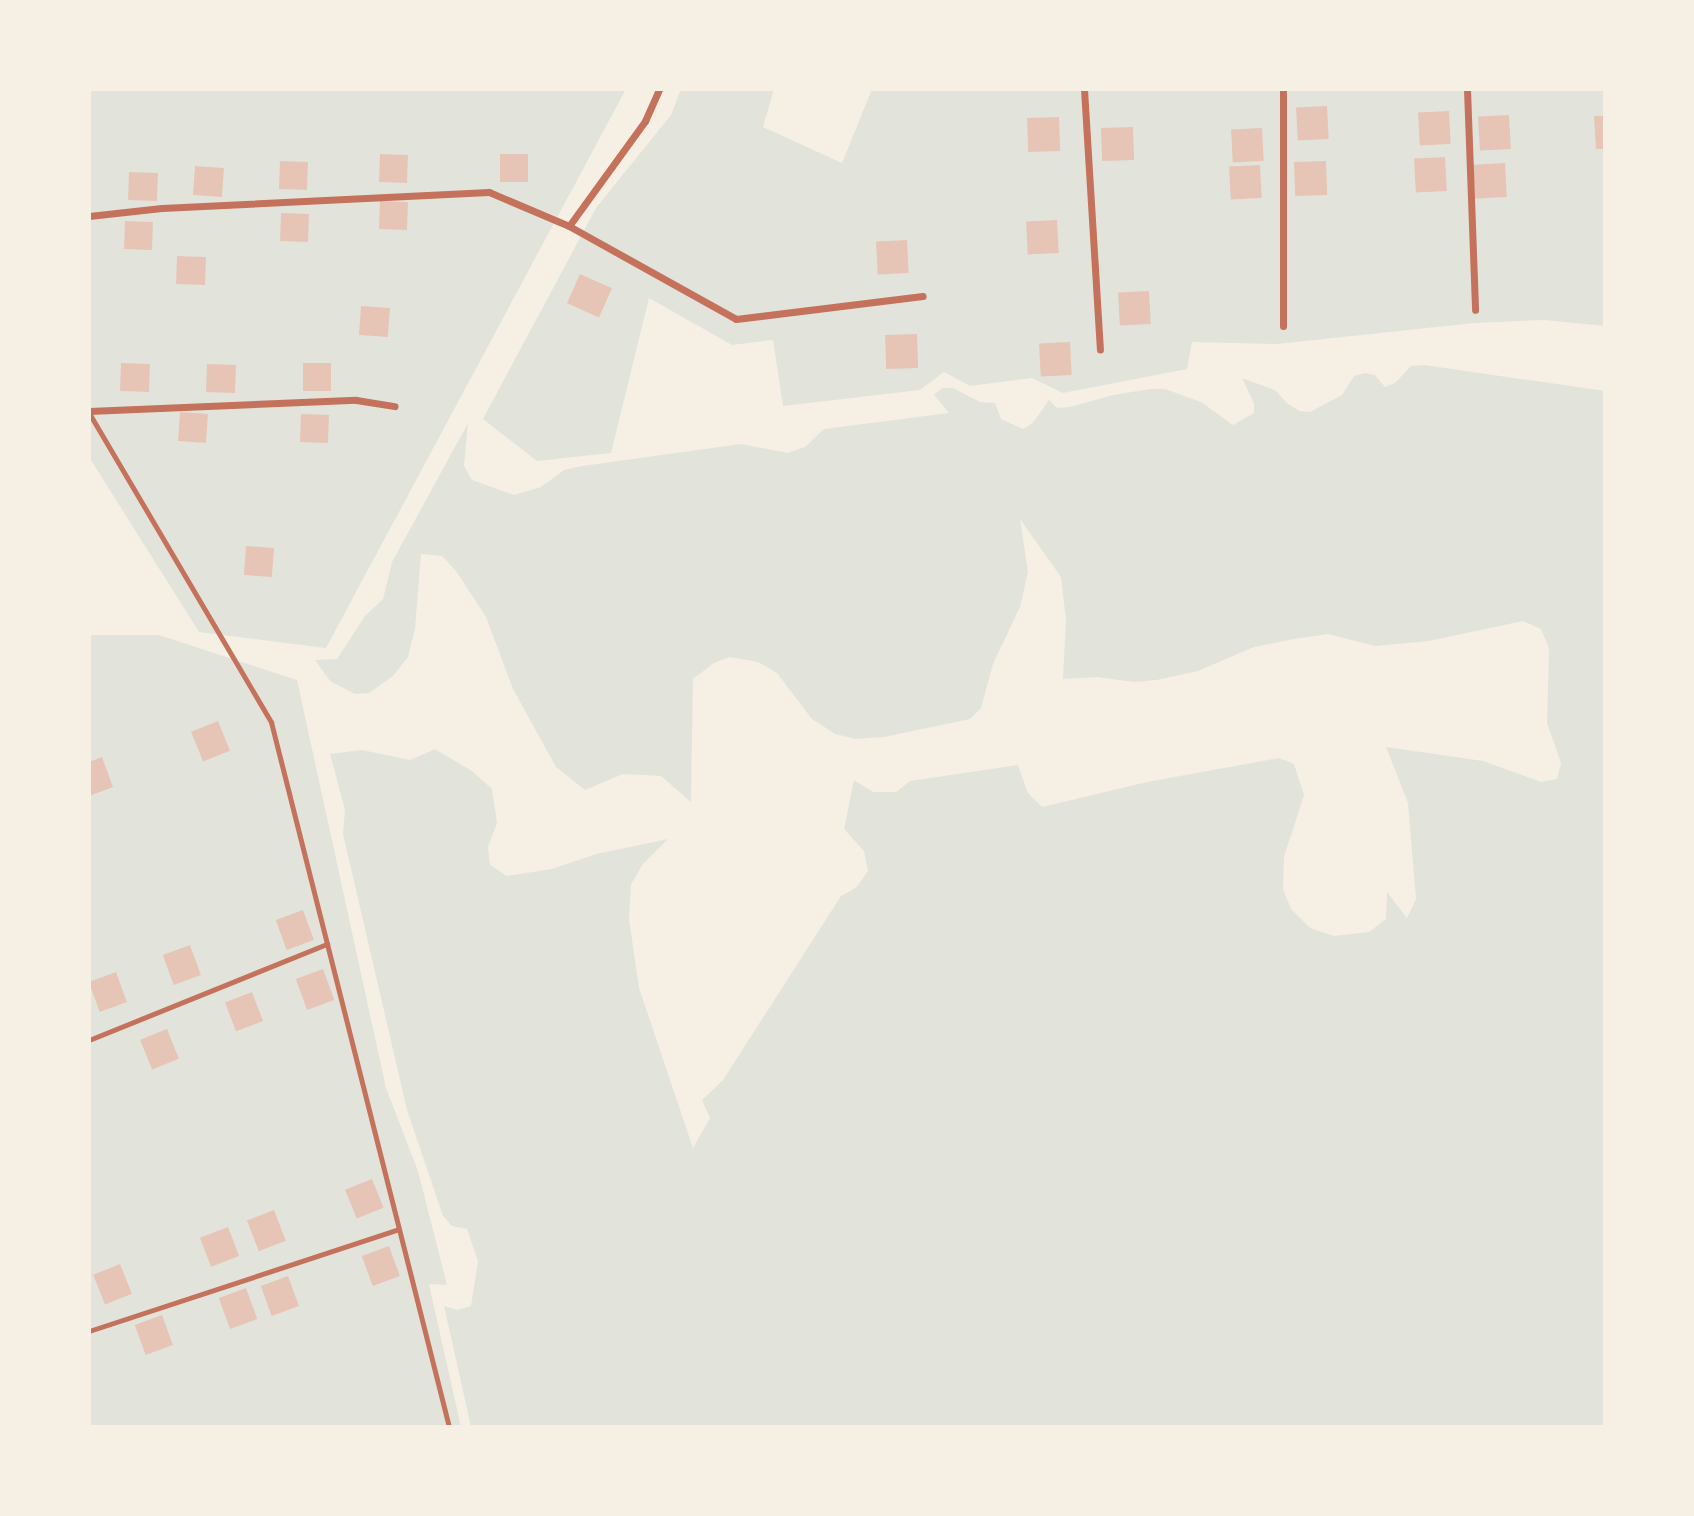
<!DOCTYPE html>
<style>
body{margin:0}
#map{position:relative;width:1694px;height:1516px;overflow:hidden;background:#f6efe4;font-family:"Times New Roman",serif}
div>[style]{position:absolute}
.green>*{inset:0;background:#e2e4dc}
.building>*{inset:0;background:#e6c5b7;transform-origin:0 0}
.service>*{height:5px;margin:-2.5px;padding:0 2.5px;transform-origin:2.5px;border-radius:2.5px;background:#c5725c}
.minor>*{height:7px;margin:-3.5px;padding:0 3.5px;transform-origin:3.5px;border-radius:3.5px;background:#c5725c}
span{translate:-50% -50%;white-space:nowrap;text-align:center;line-height:1.15;-webkit-text-stroke:5px #f6efe4;paint-order:stroke}
.frame{position:absolute;inset:0;border:91px solid #f6efe4;pointer-events:none}
</style>
<div id="map">
<div class="green">
<i style="clip-path:polygon(89px 89px,626px 89px,326px 648px,199px 632px,89px 457px)"></i>
<i style="clip-path:polygon(681px 89px,774px 89px,763px 127px,842px 163px,872px 89px,1605px 89px,1605px 326px,1544px 320px,1474px 323px,1277px 344px,1192px 342px,1187px 369px,1063px 393px,1032px 378px,970px 386px,944px 372px,920px 390px,783px 406px,773px 340px,732px 345px,649px 298px,611px 453px,537px 461px,483px 419px,596px 208px,671px 115px)"></i>
<i style="clip-path:polygon(1424px 365px,1605px 391px,1605px 1427px,471px 1427px,444px 1306px,457px 1310px,471px 1306px,478px 1261px,467px 1229px,452px 1226px,443px 1216px,407px 1110px,343px 834px,345px 810px,330px 754px,362px 750px,410px 760px,435px 749px,472px 771px,492px 789px,497px 823px,488px 847px,490px 865px,507px 876px,552px 869px,596px 854px,668px 839px,643px 864px,631px 884px,629px 919px,639px 988px,693px 1148px,710px 1118px,702px 1100px,723px 1080px,841px 896px,857px 887px,868px 871px,864px 851px,844px 829px,854px 780px,873px 792px,896px 792px,910px 781px,1018px 765px,1028px 793px,1042px 807px,1147px 782px,1279px 758px,1294px 764px,1304px 795px,1284px 857px,1283px 889px,1291px 909px,1310px 928px,1334px 936px,1369px 932px,1386px 919px,1387px 892px,1407px 918px,1416px 899px,1408px 803px,1386px 747px,1483px 761px,1541px 782px,1557px 779px,1561px 763px,1547px 723px,1549px 648px,1541px 629px,1523px 621px,1429px 641px,1375px 646px,1328px 634px,1294px 639px,1254px 647px,1198px 671px,1157px 680px,1134px 682px,1097px 677px,1063px 679px,1066px 620px,1061px 577px,1020px 519px,1028px 572px,1020px 607px,993px 664px,981px 708px,970px 719px,884px 737px,856px 739px,835px 734px,812px 719px,777px 673px,758px 662px,730px 657px,714px 663px,693px 679px,691px 802px,661px 776px,623px 774px,585px 790px,556px 767px,513px 689px,486px 617px,456px 571px,442px 556px,421px 554px,415px 629px,408px 657px,393px 676px,369px 693px,355px 694px,330px 681px,315px 660px,337px 659px,365px 616px,383px 599px,392px 562px,468px 423px,464px 466px,472px 480px,514px 495px,541px 487px,564px 470px,582px 466px,741px 444px,788px 453px,805px 447px,824px 429px,949px 413px,934px 395px,942px 388px,953px 388px,980px 402px,995px 403px,1001px 419px,1023px 429px,1033px 423px,1049px 400px,1057px 408px,1070px 407px,1113px 395px,1150px 389px,1165px 389px,1201px 402px,1233px 425px,1254px 413px,1254px 403px,1242px 378px,1275px 390px,1288px 404px,1300px 411px,1310px 412px,1342px 395px,1354px 376px,1365px 373px,1375px 375px,1385px 387px,1395px 383px,1411px 366px)"></i>
<i style="clip-path:polygon(89px 635px,159px 635px,297px 680px,386px 1088px,418px 1171px,447px 1285px,429px 1284px,461px 1427px,89px 1427px)"></i>
</div>
<div class="building">
<i style="left:1327px;top:106px;width:33px;height:31px;rotate:87deg"></i>
<i style="left:1449px;top:111px;width:33px;height:31px;rotate:87deg"></i>
<i style="left:1509px;top:115px;width:34px;height:31px;rotate:87deg"></i>
<i style="clip-path:polygon(1594px 116px,1605px 116px,1605px 149px,1596px 149px)"></i>
<i style="left:1059px;top:117px;width:34px;height:32px;rotate:88deg"></i>
<i style="left:1133px;top:127px;width:33px;height:32px;rotate:88deg"></i>
<i style="left:1262px;top:128px;width:33px;height:31px;rotate:87deg"></i>
<i style="left:380px;top:154px;width:28px;height:28px;rotate:2deg"></i>
<i style="left:500px;top:154px;width:28px;height:28px"></i>
<i style="left:1445px;top:157px;width:34px;height:31px;rotate:87deg"></i>
<i style="left:280px;top:161px;width:28px;height:28px;rotate:2deg"></i>
<i style="left:1326px;top:161px;width:34px;height:32px;rotate:88deg"></i>
<i style="left:1505px;top:163px;width:34px;height:32px;rotate:87deg"></i>
<i style="left:1260px;top:165px;width:33px;height:31px;rotate:87deg"></i>
<i style="left:195px;top:166px;width:29px;height:29px;rotate:4deg"></i>
<i style="left:129px;top:172px;width:29px;height:28px;rotate:2deg"></i>
<i style="left:380px;top:201px;width:28px;height:28px;rotate:2deg"></i>
<i style="left:281px;top:213px;width:28px;height:28px;rotate:2deg"></i>
<i style="left:1057px;top:220px;width:33px;height:31px;rotate:87deg"></i>
<i style="left:125px;top:221px;width:28px;height:28px;rotate:2deg"></i>
<i style="left:907px;top:240px;width:33px;height:31px;rotate:87deg"></i>
<i style="left:177px;top:256px;width:29px;height:28px;rotate:2deg"></i>
<i style="left:580px;top:274px;width:35px;height:32px;rotate:24deg"></i>
<i style="left:1149px;top:291px;width:33px;height:31px;rotate:87deg"></i>
<i style="left:361px;top:306px;width:29px;height:29px;rotate:4deg"></i>
<i style="left:917px;top:334px;width:34px;height:32px;rotate:88deg"></i>
<i style="left:1070px;top:342px;width:33px;height:31px;rotate:87deg"></i>
<i style="left:121px;top:363px;width:29px;height:28px;rotate:2deg"></i>
<i style="left:303px;top:363px;width:28px;height:28px"></i>
<i style="left:207px;top:364px;width:29px;height:28px;rotate:2deg"></i>
<i style="left:180px;top:412px;width:28px;height:29px;rotate:4deg"></i>
<i style="left:301px;top:414px;width:28px;height:28px;rotate:2deg"></i>
<i style="left:246px;top:546px;width:28px;height:29px;rotate:4deg"></i>
<i style="left:218px;top:721px;width:32px;height:29px;rotate:68deg"></i>
<i style="clip-path:polygon(102px 757px,113px 787px,89px 796px,89px 762px)"></i>
<i style="left:303px;top:910px;width:32px;height:29px;rotate:70deg"></i>
<i style="left:190px;top:945px;width:32px;height:29px;rotate:70deg"></i>
<i style="left:323px;top:969px;width:33px;height:29px;rotate:70deg"></i>
<i style="left:116px;top:972px;width:32px;height:29px;rotate:70deg"></i>
<i style="left:252px;top:992px;width:31px;height:29px;rotate:69deg"></i>
<i style="left:167px;top:1029px;width:32px;height:29px;rotate:68deg"></i>
<i style="left:372px;top:1179px;width:31px;height:29px;rotate:68deg"></i>
<i style="left:274px;top:1210px;width:33px;height:29px;rotate:69deg"></i>
<i style="left:228px;top:1227px;width:31px;height:30px;rotate:69deg"></i>
<i style="left:389px;top:1246px;width:32px;height:29px;rotate:70deg"></i>
<i style="left:120px;top:1264px;width:32px;height:29px;rotate:68deg"></i>
<i style="left:288px;top:1276px;width:32px;height:29px;rotate:70deg"></i>
<i style="left:246px;top:1288px;width:33px;height:29px;rotate:70deg"></i>
<i style="left:162px;top:1315px;width:32px;height:29px;rotate:70deg"></i>
</div>
<div class="service">
<i style="left:89px;top:413px;width:359px;rotate:59.5deg"></i>
<i style="left:271px;top:722px;width:727px;rotate:75.83deg"></i>
<i style="left:89px;top:1040px;width:257px;rotate:-22deg"></i>
<i style="left:89px;top:1331px;width:326px;rotate:-18.2deg"></i>
</div>
<div class="minor">
<i style="left:1084px;top:89px;width:261px;rotate:86.5deg"></i>
<i style="left:1283px;top:89px;width:237px;rotate:90deg"></i>
<i style="left:1467px;top:89px;width:221px;rotate:87.9deg"></i>
<i style="left:89px;top:216px;width:73px;rotate:-6.3deg"></i>
<i style="left:162px;top:208px;width:327px;rotate:-2.8deg"></i>
<i style="left:489px;top:192px;width:87px;rotate:23deg"></i>
<i style="left:569px;top:226px;width:191px;rotate:29.1deg"></i>
<i style="left:736px;top:319px;width:188px;rotate:-7deg"></i>
<i style="left:569px;top:226px;width:130px;rotate:-54.1deg"></i>
<i style="left:645px;top:121px;width:35px;rotate:-66deg"></i>
<i style="left:89px;top:411px;width:267px;rotate:-2.4deg"></i>
<i style="left:356px;top:400px;width:39px;rotate:9deg"></i>
</div>
<div class="frame"></div>
</div>
